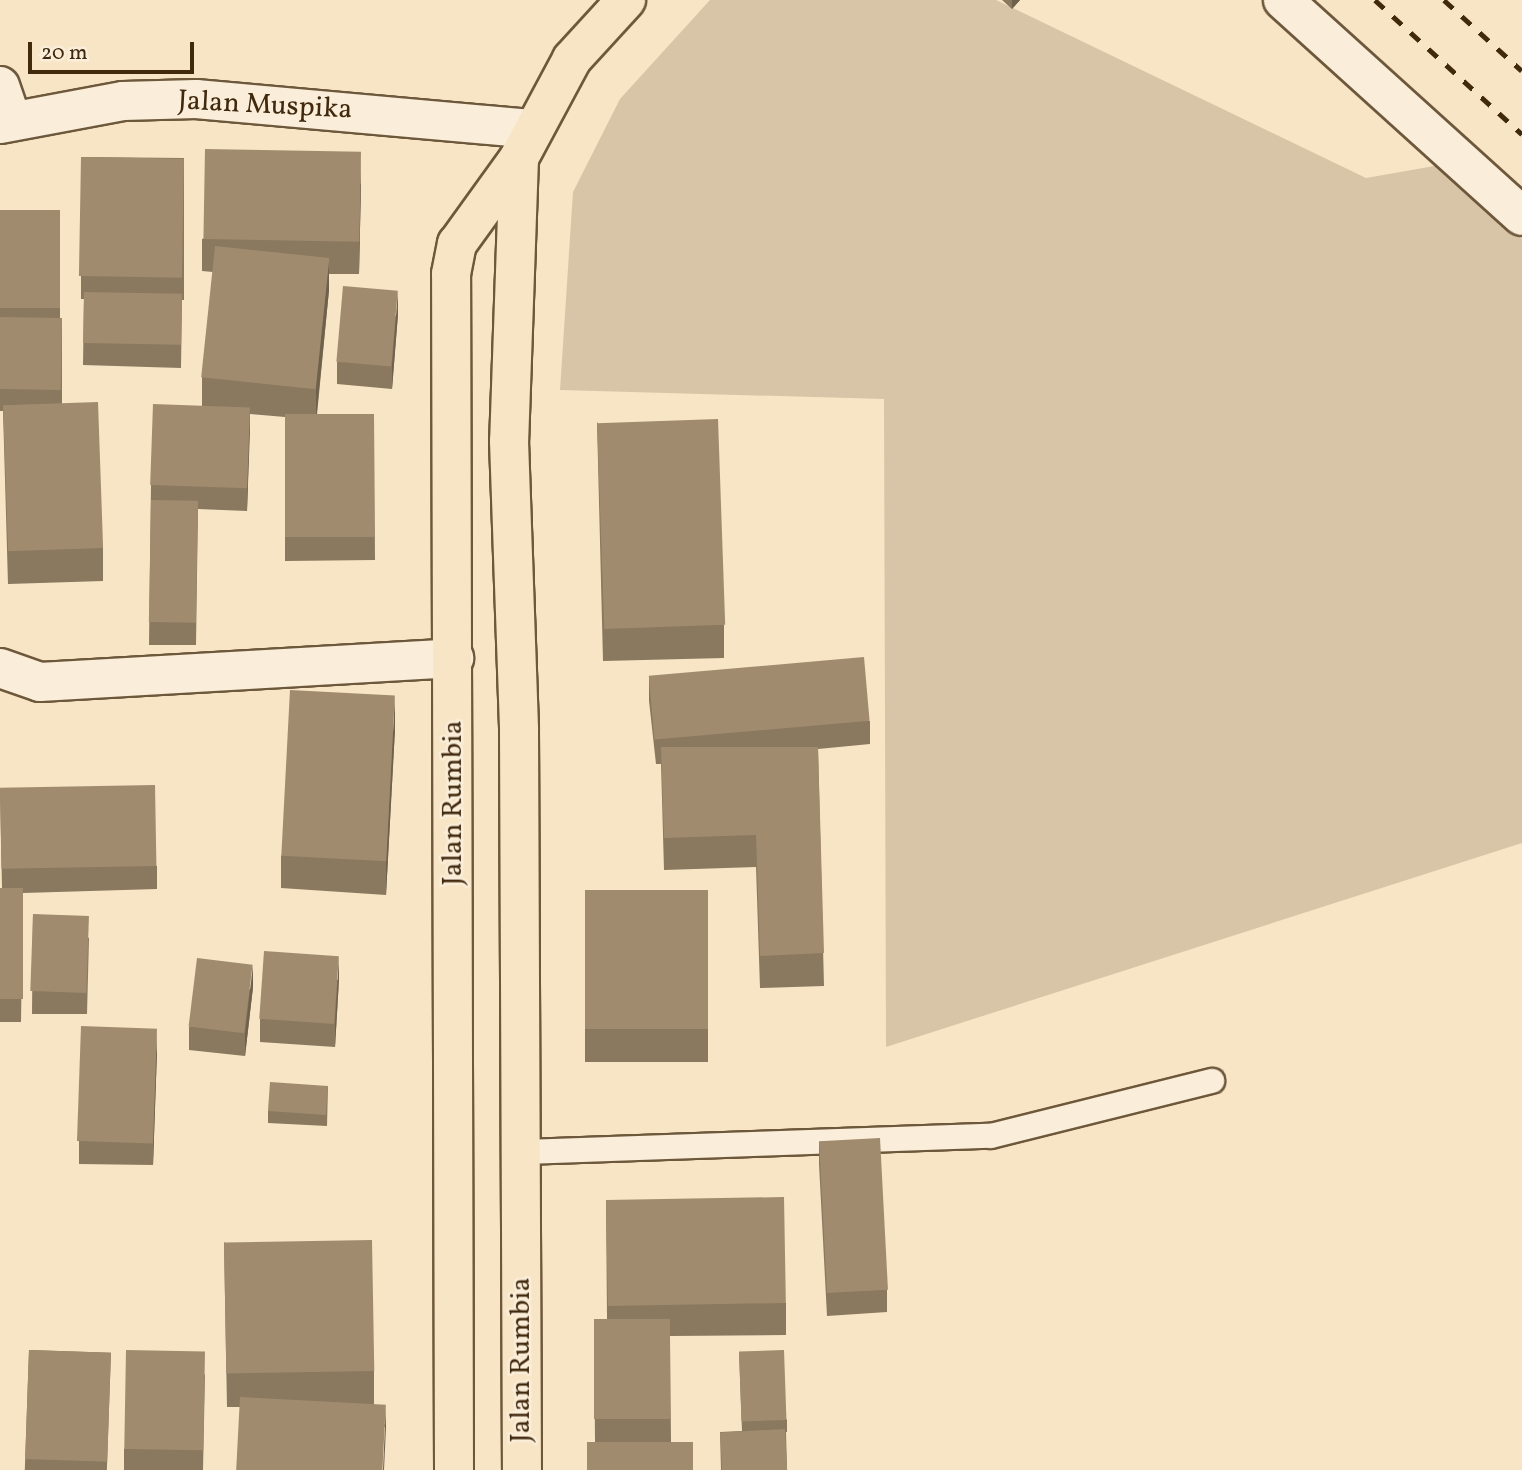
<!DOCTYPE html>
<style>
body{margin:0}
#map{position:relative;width:1522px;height:1470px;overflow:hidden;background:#f7e5c6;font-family:Vollkorn,serif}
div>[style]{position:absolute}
.green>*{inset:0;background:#d8c5a7}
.roads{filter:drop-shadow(2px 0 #6e583c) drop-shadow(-2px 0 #6e583c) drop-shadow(0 2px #6e583c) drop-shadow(0 -2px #6e583c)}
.service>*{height:24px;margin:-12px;padding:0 12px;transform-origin:12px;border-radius:12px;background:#faeeda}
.minor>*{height:38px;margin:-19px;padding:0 19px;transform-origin:19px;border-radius:19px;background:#faeeda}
.trunk>*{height:38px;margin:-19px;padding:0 19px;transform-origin:19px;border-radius:19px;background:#f7e5c6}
.rail>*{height:5px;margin-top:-2.5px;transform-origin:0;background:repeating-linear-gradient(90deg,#41290e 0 12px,transparent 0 24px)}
.wall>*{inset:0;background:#8a785f;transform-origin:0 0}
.shaded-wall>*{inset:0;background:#70614d}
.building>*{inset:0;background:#a08b6e;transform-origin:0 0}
span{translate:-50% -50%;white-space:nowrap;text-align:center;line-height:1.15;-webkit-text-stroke:5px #faeeda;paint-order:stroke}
.street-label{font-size:28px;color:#41290e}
.scale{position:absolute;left:28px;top:42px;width:166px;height:32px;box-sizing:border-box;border:4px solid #41290e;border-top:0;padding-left:9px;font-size:21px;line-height:24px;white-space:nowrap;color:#41290e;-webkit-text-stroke:5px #faeeda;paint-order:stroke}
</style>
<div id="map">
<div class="green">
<i style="clip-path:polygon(710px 0,996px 0,1366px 178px,1440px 165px,1522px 239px,1522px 843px,886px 1047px,884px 399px,560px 390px,573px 192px,620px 99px)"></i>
</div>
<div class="roads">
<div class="service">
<i style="left:522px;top:1152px;width:469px;rotate:-2deg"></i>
<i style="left:991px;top:1136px;width:228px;rotate:-14deg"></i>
</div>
<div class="minor">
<i style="left:1283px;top:0;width:322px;rotate:42.1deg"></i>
<i style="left:0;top:86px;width:34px;rotate:71deg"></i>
<i style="left:0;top:124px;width:125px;rotate:-10.6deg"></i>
<i style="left:123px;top:101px;width:73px;rotate:-1.6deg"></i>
<i style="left:196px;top:99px;width:336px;rotate:5.1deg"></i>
<i style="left:0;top:668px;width:42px;rotate:19.3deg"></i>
<i style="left:40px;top:682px;width:415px;rotate:-3.3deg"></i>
</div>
<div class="trunk">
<i style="left:519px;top:158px;width:283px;rotate:92deg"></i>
<i style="left:509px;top:441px;width:289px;rotate:88deg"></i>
<i style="left:519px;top:730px;width:740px;rotate:89.77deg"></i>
<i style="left:454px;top:1470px;width:1196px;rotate:-90.14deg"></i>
<i style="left:451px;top:274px;width:31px;rotate:-79deg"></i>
<i style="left:457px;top:244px;width:106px;rotate:-54.2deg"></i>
<i style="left:519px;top:158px;width:112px;rotate:-61.8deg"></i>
<i style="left:572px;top:59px;width:80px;rotate:-47.5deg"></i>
</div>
</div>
<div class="rail">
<i style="left:1375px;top:0;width:199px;rotate:42.4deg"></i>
<i style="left:1444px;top:0;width:105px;rotate:42.3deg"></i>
</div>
<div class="wall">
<i style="clip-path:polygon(1002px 0,1020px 0,1012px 9px)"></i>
<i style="clip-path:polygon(81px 157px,184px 158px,184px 300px,182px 300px,181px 368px,83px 365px,84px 299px,81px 299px)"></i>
<i style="clip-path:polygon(361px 184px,359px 274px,329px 274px,329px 290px,317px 415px,374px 414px,375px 560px,285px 561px,285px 417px,250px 414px,247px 511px,198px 509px,196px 645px,149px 645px,151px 485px,202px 406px,202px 377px,213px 272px,202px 271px,202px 239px)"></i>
<i style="clip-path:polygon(0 210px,60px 210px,60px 318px,62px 318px,62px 403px,103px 548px,103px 581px,8px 584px,3px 411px,0 411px)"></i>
<i style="clip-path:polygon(398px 314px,392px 389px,337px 384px,337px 362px)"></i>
<i style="clip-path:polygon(597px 422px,724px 625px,724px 658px,603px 661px)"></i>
<i style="clip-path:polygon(649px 679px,870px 721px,870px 744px,818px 749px,824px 986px,760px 988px,756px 867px,664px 870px,661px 764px,656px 764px,649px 701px)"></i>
<i style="clip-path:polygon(395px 729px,386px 895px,281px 888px,281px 856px)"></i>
<i style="clip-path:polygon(0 789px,157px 866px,157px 889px,23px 893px,21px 1022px,0 1022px,0 888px,2px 888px)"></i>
<i style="left:585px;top:890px;width:123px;height:172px"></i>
<i style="clip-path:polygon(33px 914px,89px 938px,87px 1014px,32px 1014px)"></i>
<i style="clip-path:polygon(339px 979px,335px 1047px,260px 1042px,260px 1019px)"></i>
<i style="clip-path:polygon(253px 987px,245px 1056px,189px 1050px,189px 1027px)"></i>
<i style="clip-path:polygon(157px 1051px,153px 1165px,79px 1164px,79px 1141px)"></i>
<i style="clip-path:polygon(328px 1086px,327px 1126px,268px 1123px,268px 1111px)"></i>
<i style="clip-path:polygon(819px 1141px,887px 1290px,887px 1312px,827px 1316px,819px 1164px)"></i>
<i style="clip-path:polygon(606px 1200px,786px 1303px,786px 1335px,670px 1336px,671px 1442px,595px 1442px,594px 1319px,607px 1319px)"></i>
<i style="clip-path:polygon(224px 1242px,374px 1371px,374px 1404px,386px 1427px,239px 1407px,227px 1407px)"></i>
<i style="left:29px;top:1350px;width:82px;height:120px;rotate:2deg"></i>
<i style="clip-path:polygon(739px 1352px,787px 1420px,787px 1432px,786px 1432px,787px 1470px,721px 1470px,720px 1432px,742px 1431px)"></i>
<i style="clip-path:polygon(205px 1374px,203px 1470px,124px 1470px,124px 1449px)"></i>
</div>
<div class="shaded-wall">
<i style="clip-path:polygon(1012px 0,1020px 0,1012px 9px)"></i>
<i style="clip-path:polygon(361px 152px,361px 184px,359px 274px,359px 242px)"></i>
<i style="clip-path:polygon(329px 258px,329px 290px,316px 420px,316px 388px)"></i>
<i style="clip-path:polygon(398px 291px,398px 314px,392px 389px,392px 366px)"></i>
<i style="clip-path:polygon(250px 407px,250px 430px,247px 511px,247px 488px)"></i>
<i style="clip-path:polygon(395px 696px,395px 729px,386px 895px,386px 862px)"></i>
<i style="clip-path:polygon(339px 956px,339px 979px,335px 1047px,335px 1025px)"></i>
<i style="clip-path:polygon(253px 965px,253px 987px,245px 1056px,245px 1033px)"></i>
<i style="clip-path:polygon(157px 1028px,157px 1051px,153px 1165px,153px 1142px)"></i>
<i style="clip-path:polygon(386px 1404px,386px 1427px,384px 1470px,383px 1470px)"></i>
</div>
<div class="building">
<i style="left:205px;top:149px;width:156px;height:90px;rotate:1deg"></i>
<i style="left:81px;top:157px;width:103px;height:119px;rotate:1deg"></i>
<i style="left:0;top:210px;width:60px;height:98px"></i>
<i style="left:215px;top:246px;width:115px;height:132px;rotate:6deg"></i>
<i style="left:343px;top:286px;width:55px;height:76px;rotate:5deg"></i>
<i style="left:84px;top:292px;width:98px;height:51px;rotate:1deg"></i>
<i style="left:0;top:317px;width:62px;height:72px;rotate:1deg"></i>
<i style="left:98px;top:402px;width:146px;height:95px;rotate:88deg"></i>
<i style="left:153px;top:404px;width:97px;height:81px;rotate:2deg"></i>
<i style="left:374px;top:414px;width:123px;height:89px;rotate:90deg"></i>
<i style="left:718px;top:419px;width:206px;height:121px;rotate:88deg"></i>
<i style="left:151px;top:500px;width:47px;height:122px;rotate:1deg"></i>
<i style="left:864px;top:657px;width:64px;height:216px;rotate:85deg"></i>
<i style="left:290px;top:690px;width:105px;height:166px;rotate:3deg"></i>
<i style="clip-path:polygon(661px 747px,818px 747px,824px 953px,760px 956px,756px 835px,664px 838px)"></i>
<i style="left:155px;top:785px;width:81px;height:155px;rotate:89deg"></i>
<i style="left:0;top:888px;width:23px;height:111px"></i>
<i style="left:585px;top:890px;width:123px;height:139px"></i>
<i style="left:33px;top:914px;width:56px;height:77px;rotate:2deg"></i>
<i style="left:264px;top:951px;width:75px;height:68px;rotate:4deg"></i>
<i style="left:197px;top:958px;width:56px;height:69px;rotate:7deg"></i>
<i style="left:81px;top:1026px;width:76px;height:115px;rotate:2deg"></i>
<i style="left:270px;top:1082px;width:58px;height:29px;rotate:4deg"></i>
<i style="left:880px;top:1138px;width:152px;height:61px;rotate:87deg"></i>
<i style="left:784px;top:1197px;width:106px;height:178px;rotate:89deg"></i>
<i style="left:372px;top:1240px;width:131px;height:148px;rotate:89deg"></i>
<i style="left:594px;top:1319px;width:76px;height:100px"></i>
<i style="left:29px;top:1350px;width:82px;height:109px;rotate:2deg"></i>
<i style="left:126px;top:1350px;width:79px;height:99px;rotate:1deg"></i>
<i style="left:784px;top:1350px;width:70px;height:45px;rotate:88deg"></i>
<i style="left:240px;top:1397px;width:146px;height:73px;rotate:3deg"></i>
<i style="left:785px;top:1429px;width:41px;height:65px;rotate:87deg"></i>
<i style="left:693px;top:1442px;width:28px;height:106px;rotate:90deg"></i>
</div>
<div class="street-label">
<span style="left:265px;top:106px;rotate:3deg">Jalan Muspika</span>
<span style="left:454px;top:803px;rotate:-90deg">Jalan Rumbia</span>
<span style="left:522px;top:1360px;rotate:-90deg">Jalan Rumbia</span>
</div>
<div class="scale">20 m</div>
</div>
